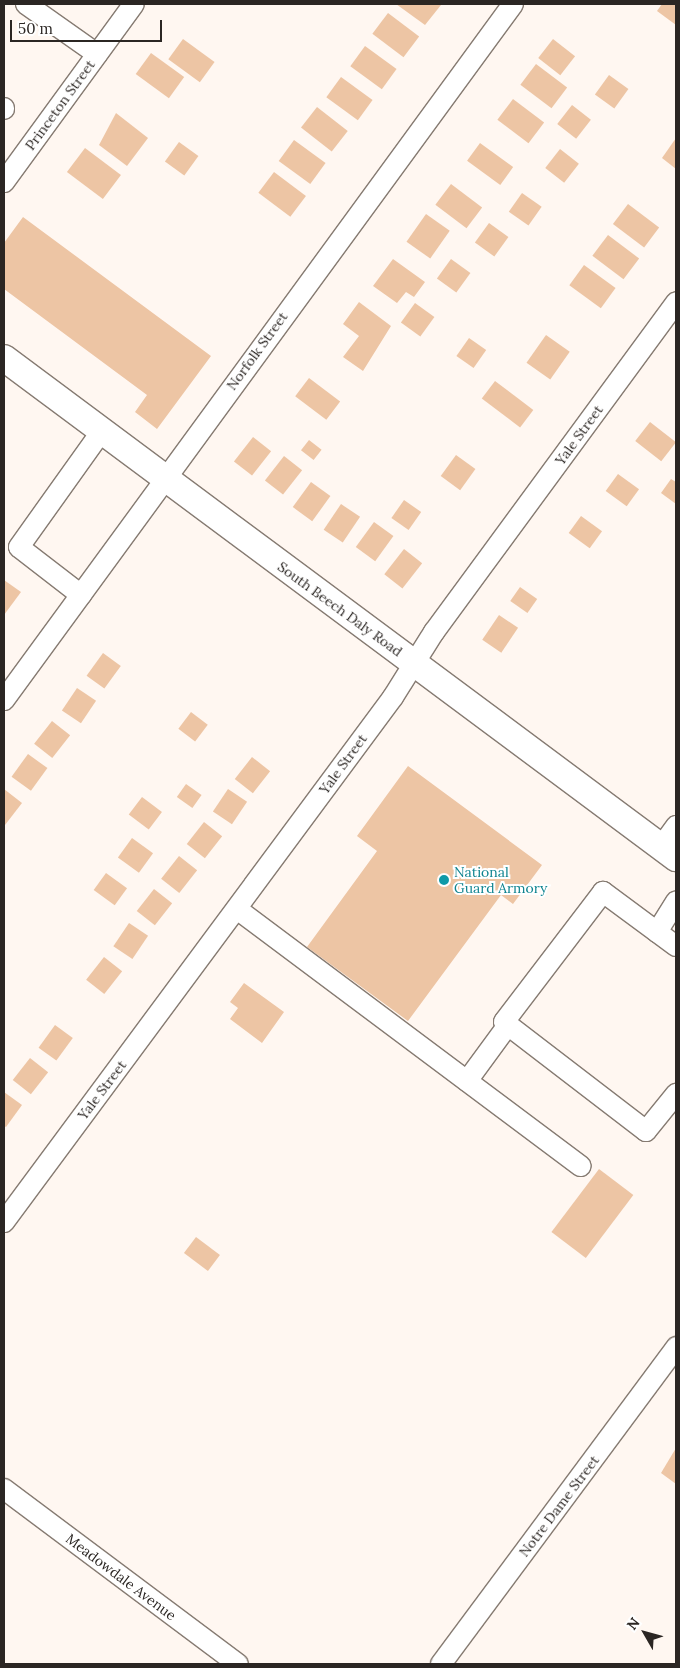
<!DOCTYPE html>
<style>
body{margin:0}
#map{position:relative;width:680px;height:1668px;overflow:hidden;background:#fff7f1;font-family:Lora,serif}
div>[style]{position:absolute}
.building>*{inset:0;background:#edc5a4;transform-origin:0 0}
.roads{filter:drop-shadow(1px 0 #867b72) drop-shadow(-1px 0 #867b72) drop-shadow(0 1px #867b72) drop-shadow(0 -1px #867b72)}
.minor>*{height:20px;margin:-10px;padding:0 10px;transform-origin:10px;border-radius:10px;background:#fff}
.major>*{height:26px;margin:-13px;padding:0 13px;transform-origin:13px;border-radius:13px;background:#fff}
.dots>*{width:14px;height:14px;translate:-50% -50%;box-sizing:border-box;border:2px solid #fff;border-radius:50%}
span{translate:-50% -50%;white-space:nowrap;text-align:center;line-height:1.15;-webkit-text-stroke:4px #fff;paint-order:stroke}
.street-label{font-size:14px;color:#2b2623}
.culture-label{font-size:14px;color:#0d838f}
.left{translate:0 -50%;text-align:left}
.frame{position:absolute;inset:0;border:5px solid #2b2623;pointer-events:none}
.north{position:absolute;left:620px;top:1608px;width:50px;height:50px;-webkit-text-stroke:4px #fff;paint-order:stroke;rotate:308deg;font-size:14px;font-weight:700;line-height:20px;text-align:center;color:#2b2623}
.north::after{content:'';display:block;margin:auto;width:18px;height:22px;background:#2b2623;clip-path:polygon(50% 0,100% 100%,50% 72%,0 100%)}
.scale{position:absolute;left:10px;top:20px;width:152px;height:22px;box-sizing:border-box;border:2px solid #2b2623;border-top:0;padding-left:6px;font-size:15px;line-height:18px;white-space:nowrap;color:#2b2623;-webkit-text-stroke:4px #fff;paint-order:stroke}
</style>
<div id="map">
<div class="building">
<i style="clip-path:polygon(396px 4px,439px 4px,441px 5px,425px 25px)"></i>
<i style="clip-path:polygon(662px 4px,676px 4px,676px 25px,657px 11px)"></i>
<i style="left:388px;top:13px;width:39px;height:26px;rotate:37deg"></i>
<i style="left:183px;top:39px;width:39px;height:25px;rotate:36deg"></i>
<i style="left:553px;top:39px;width:28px;height:24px;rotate:38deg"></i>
<i style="left:365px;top:46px;width:39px;height:25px;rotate:36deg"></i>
<i style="left:151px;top:53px;width:41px;height:26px;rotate:36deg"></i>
<i style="left:536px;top:64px;width:39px;height:26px;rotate:37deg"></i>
<i style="left:609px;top:75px;width:24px;height:24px;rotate:36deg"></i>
<i style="left:341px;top:77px;width:39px;height:25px;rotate:36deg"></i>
<i style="left:513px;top:99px;width:39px;height:26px;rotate:37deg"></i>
<i style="left:572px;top:105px;width:24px;height:24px;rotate:38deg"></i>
<i style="left:317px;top:107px;width:39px;height:26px;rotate:38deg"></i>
<i style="clip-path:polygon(116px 113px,148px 138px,127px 166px,99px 145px)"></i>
<i style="clip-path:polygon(676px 138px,676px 169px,662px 158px)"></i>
<i style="left:294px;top:140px;width:39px;height:26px;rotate:36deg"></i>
<i style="left:179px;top:142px;width:24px;height:24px;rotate:36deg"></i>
<i style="left:480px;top:143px;width:41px;height:22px;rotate:36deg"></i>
<i style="left:85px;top:148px;width:45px;height:30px;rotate:37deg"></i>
<i style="left:560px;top:149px;width:24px;height:24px;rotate:38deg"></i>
<i style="left:274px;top:172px;width:40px;height:26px;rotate:37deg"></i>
<i style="left:451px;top:184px;width:39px;height:26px;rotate:37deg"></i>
<i style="left:522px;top:193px;width:24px;height:23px;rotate:35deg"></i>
<i style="left:628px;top:204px;width:39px;height:25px;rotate:37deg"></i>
<i style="left:426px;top:214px;width:29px;height:34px;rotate:35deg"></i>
<i style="clip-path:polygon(23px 217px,211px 356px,157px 429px,135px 412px,147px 395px,4px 289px,4px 243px)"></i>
<i style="left:489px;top:223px;width:24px;height:24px;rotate:36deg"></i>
<i style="left:608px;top:235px;width:39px;height:26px;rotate:37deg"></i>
<i style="clip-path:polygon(393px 259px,425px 282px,414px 297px,406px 292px,397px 303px,373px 286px)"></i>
<i style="left:451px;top:259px;width:24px;height:24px;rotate:36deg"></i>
<i style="left:584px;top:265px;width:39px;height:25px;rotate:36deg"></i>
<i style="clip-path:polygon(359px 302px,391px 326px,363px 371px,343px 357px,359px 336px,343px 324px)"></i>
<i style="left:415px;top:303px;width:24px;height:24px;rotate:36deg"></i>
<i style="left:546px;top:335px;width:29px;height:34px;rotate:35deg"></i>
<i style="left:469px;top:338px;width:21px;height:22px;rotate:35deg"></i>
<i style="left:309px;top:378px;width:39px;height:23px;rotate:37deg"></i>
<i style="left:495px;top:381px;width:48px;height:22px;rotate:37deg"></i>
<i style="left:650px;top:422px;width:33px;height:24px;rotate:38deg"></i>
<i style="left:253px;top:437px;width:23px;height:31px;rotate:38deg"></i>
<i style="left:309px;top:440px;width:16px;height:13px;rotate:38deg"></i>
<i style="left:456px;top:455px;width:24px;height:26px;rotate:36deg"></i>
<i style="left:284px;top:456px;width:23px;height:31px;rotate:38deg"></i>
<i style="left:618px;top:474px;width:26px;height:21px;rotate:36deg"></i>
<i style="clip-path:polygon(671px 479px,676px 482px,676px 504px,661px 493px)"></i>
<i style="left:311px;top:482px;width:24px;height:31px;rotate:36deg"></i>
<i style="left:404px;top:500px;width:21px;height:22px;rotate:35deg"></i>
<i style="left:341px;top:504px;width:23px;height:31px;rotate:34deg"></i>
<i style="left:581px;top:516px;width:26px;height:21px;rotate:36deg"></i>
<i style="left:374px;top:522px;width:24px;height:31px;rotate:36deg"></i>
<i style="left:404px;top:549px;width:23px;height:32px;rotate:38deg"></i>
<i style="clip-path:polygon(4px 580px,21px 592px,4px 615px)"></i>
<i style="left:520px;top:587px;width:21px;height:17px;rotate:35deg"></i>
<i style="left:499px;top:615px;width:23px;height:30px;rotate:34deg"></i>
<i style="left:103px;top:653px;width:22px;height:28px;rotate:36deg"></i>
<i style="left:77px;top:688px;width:23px;height:27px;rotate:34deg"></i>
<i style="left:191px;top:712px;width:21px;height:21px;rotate:37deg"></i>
<i style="left:52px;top:721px;width:23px;height:29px;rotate:38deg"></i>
<i style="left:28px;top:754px;width:24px;height:28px;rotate:36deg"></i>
<i style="left:252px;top:757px;width:23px;height:28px;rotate:38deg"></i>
<i style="clip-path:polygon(408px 766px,542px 865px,513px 904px,501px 895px,408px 1021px,307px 947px,377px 851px,357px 836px)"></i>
<i style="left:186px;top:784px;width:19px;height:16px;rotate:35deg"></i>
<i style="clip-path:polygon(4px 789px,22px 803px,5px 825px,4px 824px)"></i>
<i style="left:228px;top:789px;width:23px;height:27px;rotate:34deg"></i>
<i style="left:142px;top:797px;width:25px;height:22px;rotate:37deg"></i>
<i style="left:204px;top:822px;width:23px;height:28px;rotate:38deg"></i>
<i style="left:132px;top:838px;width:26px;height:24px;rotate:36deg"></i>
<i style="left:179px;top:856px;width:23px;height:29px;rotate:38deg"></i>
<i style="left:106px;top:873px;width:26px;height:21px;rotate:36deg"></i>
<i style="left:154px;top:889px;width:23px;height:28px;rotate:38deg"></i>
<i style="left:129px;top:923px;width:23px;height:28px;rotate:34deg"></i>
<i style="left:104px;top:957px;width:23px;height:29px;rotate:38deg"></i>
<i style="clip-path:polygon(244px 983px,284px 1012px,262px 1043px,230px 1019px,238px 1008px,230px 1002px)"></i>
<i style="left:55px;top:1025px;width:22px;height:28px;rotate:36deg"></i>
<i style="left:30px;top:1058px;width:23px;height:28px;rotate:38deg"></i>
<i style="clip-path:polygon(4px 1092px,22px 1105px,6px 1127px,4px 1126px)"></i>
<i style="left:599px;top:1169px;width:43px;height:79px;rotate:37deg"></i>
<i style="left:196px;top:1237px;width:30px;height:20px;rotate:37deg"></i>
<i style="clip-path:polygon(676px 1448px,676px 1484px,661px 1473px)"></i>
</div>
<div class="roads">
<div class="minor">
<i style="left:26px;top:4px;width:87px;rotate:35.2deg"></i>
<i style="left:4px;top:108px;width:1px;rotate:90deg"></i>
<i style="left:4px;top:182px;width:220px;rotate:-53.9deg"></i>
<i style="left:81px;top:595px;width:78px;rotate:-142.3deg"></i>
<i style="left:19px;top:547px;width:141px;rotate:-54.5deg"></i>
<i style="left:4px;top:700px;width:862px;rotate:-53.82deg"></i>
<i style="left:661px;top:847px;width:26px;rotate:-54deg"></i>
<i style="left:237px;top:909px;width:429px;rotate:36.8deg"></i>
<i style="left:657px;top:932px;width:36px;rotate:-58deg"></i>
<i style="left:676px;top:946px;width:91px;rotate:-143.5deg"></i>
<i style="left:603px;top:892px;width:163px;rotate:127.3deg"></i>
<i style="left:504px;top:1022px;width:179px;rotate:37.5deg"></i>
<i style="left:646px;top:1131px;width:48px;rotate:-51deg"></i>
<i style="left:467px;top:1081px;width:69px;rotate:-53.8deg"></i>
<i style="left:4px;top:1222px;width:653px;rotate:-53.46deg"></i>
<i style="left:393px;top:697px;width:77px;rotate:-57.8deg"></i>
<i style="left:434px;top:632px;width:409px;rotate:-53.7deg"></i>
<i style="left:4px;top:1489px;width:292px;rotate:36.8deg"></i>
<i style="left:441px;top:1664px;width:395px;rotate:-53.4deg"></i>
</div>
<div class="major">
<i style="left:4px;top:358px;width:838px;rotate:36.65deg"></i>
</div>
</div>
<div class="dots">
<i style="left:444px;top:880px;background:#0f9aa8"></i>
</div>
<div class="street-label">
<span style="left:60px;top:105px;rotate:-54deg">Princeton Street</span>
<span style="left:257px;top:351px;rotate:-54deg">Norfolk Street</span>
<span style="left:579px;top:435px;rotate:-54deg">Yale Street</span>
<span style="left:340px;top:609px;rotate:36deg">South Beech Daly Road</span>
<span style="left:343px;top:764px;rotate:-54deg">Yale Street</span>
<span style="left:102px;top:1090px;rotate:-53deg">Yale Street</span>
<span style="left:559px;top:1506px;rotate:-53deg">Notre Dame Street</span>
<span style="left:121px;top:1577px;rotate:37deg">Meadowdale Avenue</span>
</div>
<div class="culture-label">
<span class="left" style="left:454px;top:880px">National<br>Guard Armory</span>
</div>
<div class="frame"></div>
<div class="north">N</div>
<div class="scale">50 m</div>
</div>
